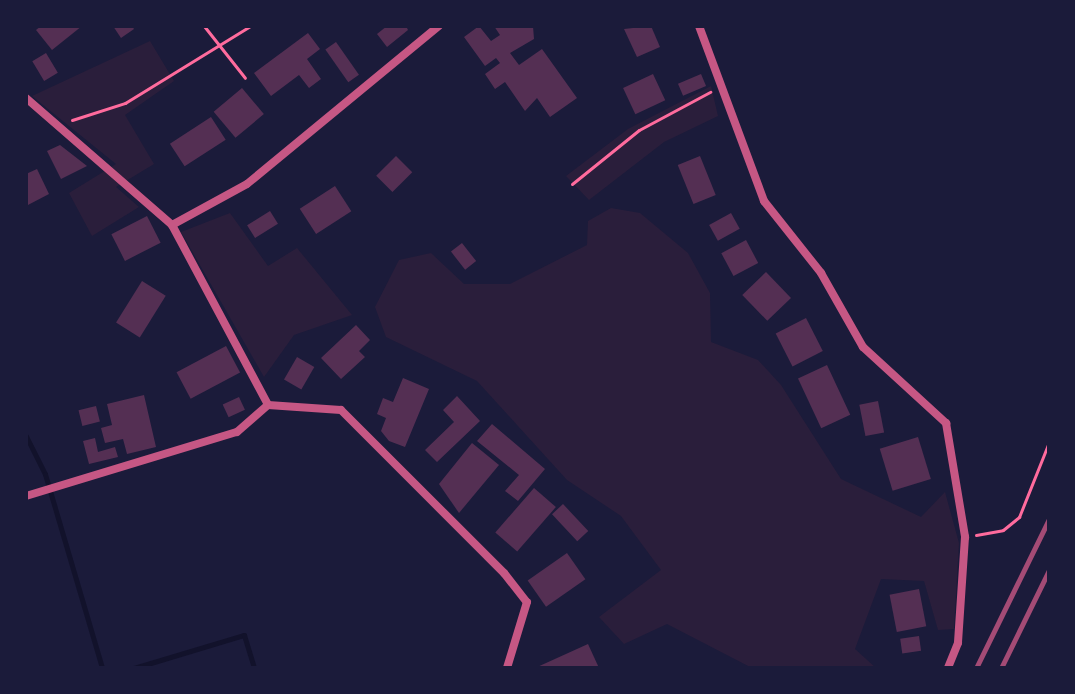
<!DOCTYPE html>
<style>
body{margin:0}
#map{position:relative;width:1075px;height:694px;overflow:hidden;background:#1b1b3a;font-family:Quicksand,sans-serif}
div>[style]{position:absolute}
.green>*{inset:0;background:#2a1e3b}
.stream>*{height:5px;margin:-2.5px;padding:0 2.5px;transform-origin:2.5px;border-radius:2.5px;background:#12122b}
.building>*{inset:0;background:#542f53;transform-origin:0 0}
.path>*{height:3px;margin:-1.5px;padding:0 1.5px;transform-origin:1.5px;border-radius:1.5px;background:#ff6b9d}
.minor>*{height:8px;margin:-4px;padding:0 4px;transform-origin:4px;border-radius:4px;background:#c65784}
.rail>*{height:5px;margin:-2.5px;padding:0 2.5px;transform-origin:2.5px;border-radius:2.5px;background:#a44b75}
span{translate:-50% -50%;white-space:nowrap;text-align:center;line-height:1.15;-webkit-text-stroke:6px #1b1b3a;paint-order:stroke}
.frame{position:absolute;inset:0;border:28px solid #1b1b3a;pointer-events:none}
</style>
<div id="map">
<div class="green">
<i style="clip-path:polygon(150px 41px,174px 81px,125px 115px,154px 164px,116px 187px,139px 207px,92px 236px,69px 193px,116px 164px,32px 96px)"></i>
<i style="clip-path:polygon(711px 86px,718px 116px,664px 142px,589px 200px,566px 176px,628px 129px)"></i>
<i style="clip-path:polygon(611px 208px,640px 213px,688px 253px,710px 293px,711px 342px,758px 360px,781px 385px,841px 479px,921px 517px,945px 492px,959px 543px,954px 629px,938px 630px,924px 581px,881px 579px,855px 649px,876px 668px,752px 668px,667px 624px,624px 644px,599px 617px,661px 570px,621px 516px,567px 480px,477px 381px,386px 337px,375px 307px,399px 260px,431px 253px,464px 284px,510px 284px,587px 245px,588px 221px)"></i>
<i style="clip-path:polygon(230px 213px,268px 266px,297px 248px,352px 315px,294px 335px,264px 377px,181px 232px)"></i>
</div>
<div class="stream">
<i style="left:26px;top:436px;width:42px;rotate:63.4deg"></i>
<i style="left:45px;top:474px;width:202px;rotate:73.6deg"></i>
<i style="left:134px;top:668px;width:115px;rotate:-16.7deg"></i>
<i style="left:244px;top:635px;width:34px;rotate:73deg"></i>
</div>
<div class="building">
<i style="clip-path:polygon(41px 26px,82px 26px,52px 50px,36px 30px)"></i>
<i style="clip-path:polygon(113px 26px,132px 26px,134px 29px,121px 38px)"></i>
<i style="clip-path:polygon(387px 26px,406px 26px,408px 30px,387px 47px,377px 34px)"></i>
<i style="clip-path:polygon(479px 26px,491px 41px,500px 35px,494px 26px,533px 26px,534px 39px,510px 53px,519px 65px,542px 49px,577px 98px,550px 117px,537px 98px,525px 111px,505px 82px,495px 89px,485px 74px,500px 63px,496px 58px,485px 66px,464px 37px)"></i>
<i style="clip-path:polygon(651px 26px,660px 47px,637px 57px,624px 29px)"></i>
<i style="clip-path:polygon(308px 33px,320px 49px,307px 59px,321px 79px,309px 88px,299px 75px,271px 96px,254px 73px)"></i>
<i style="left:336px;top:42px;width:40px;height:13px;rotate:55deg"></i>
<i style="left:46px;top:53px;width:23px;height:16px;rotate:59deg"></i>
<i style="left:653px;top:74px;width:29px;height:33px;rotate:65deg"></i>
<i style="left:701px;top:74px;width:13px;height:25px;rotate:67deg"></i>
<i style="left:242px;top:88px;width:34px;height:37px;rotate:50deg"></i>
<i style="left:211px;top:117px;width:27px;height:49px;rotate:57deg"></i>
<i style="clip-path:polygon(60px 145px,87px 166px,61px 179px,47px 151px)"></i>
<i style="left:396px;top:156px;width:23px;height:28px;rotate:45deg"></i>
<i style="left:700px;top:156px;width:42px;height:24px;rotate:68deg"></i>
<i style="clip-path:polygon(37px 169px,49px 194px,26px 206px,26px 174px)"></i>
<i style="left:335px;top:186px;width:30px;height:42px;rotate:57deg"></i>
<i style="left:270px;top:211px;width:15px;height:27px;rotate:58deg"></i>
<i style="left:731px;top:213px;width:18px;height:25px;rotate:61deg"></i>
<i style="left:147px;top:216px;width:30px;height:40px;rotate:63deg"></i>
<i style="left:746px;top:240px;width:26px;height:28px;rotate:62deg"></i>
<i style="left:462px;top:243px;width:23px;height:14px;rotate:52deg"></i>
<i style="left:766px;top:272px;width:36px;height:33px;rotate:46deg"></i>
<i style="left:142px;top:281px;width:28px;height:49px;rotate:32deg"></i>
<i style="left:806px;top:318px;width:37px;height:34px;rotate:63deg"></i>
<i style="clip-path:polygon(356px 325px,370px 340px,359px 351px,365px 357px,341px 379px,321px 358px)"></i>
<i style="left:226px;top:346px;width:30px;height:56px;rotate:62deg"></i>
<i style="left:297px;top:357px;width:20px;height:26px;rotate:30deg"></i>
<i style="left:827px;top:365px;width:55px;height:32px;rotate:65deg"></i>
<i style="clip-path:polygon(403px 378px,429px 389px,405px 447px,389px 441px,381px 431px,386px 418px,377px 414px,383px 398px,393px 402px)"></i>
<i style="clip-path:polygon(144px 395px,156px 447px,127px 454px,123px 439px,105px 443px,101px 428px,112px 425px,107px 404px)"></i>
<i style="clip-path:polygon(457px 396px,480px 421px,437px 462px,425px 450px,454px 422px,443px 410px)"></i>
<i style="left:239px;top:397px;width:14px;height:18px;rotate:65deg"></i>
<i style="left:878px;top:401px;width:32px;height:19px;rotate:79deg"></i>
<i style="left:96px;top:406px;width:16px;height:18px;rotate:76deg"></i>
<i style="clip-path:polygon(492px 424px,545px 469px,518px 501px,505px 491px,519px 475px,477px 441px)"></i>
<i style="left:918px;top:437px;width:44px;height:40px;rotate:73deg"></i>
<i style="clip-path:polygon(95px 438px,98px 452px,115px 447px,118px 457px,89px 464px,83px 441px)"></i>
<i style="clip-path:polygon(472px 443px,499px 465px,459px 513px,439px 484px)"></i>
<i style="left:534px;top:488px;width:29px;height:59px;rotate:41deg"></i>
<i style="left:563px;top:504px;width:37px;height:15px;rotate:47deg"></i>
<i style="left:567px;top:553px;width:32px;height:48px;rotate:55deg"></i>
<i style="left:919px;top:589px;width:38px;height:30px;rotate:79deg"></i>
<i style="left:919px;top:636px;width:15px;height:19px;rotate:82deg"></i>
<i style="clip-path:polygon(588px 644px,599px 668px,535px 668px)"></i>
</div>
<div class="path">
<i style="left:204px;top:26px;width:66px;rotate:51.7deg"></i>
<i style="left:72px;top:120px;width:56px;rotate:-17.8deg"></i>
<i style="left:125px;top:103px;width:147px;rotate:-31.6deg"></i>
<i style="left:572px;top:184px;width:86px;rotate:-38.9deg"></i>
<i style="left:639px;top:130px;width:81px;rotate:-28.2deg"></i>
<i style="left:976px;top:535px;width:27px;rotate:-10deg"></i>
<i style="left:1003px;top:530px;width:21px;rotate:-39deg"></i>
<i style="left:1019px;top:517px;width:81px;rotate:-68.2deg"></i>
</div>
<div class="minor">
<i style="left:699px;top:26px;width:187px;rotate:69.6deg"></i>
<i style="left:764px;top:201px;width:92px;rotate:51.6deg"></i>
<i style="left:821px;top:273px;width:85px;rotate:60.4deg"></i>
<i style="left:863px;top:347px;width:113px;rotate:42.5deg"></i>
<i style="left:946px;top:423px;width:116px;rotate:80.5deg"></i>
<i style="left:965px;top:537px;width:106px;rotate:93.8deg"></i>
<i style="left:958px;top:643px;width:27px;rotate:112deg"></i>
<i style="left:26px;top:98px;width:194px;rotate:41deg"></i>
<i style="left:172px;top:225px;width:204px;rotate:61.9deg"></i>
<i style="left:172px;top:225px;width:85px;rotate:-28.7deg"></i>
<i style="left:247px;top:184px;width:249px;rotate:-39.5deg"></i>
<i style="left:268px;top:405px;width:73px;rotate:3.9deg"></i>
<i style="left:341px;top:410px;width:231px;rotate:45deg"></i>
<i style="left:504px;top:573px;width:37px;rotate:52deg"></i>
<i style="left:527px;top:602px;width:69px;rotate:106.9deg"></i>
<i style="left:26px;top:496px;width:220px;rotate:-16.9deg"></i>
<i style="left:237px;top:432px;width:41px;rotate:-41.1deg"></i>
</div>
<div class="rail">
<i style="left:976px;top:668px;width:166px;rotate:-63.9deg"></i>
<i style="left:1001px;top:668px;width:109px;rotate:-63.9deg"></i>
</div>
<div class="frame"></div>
</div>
